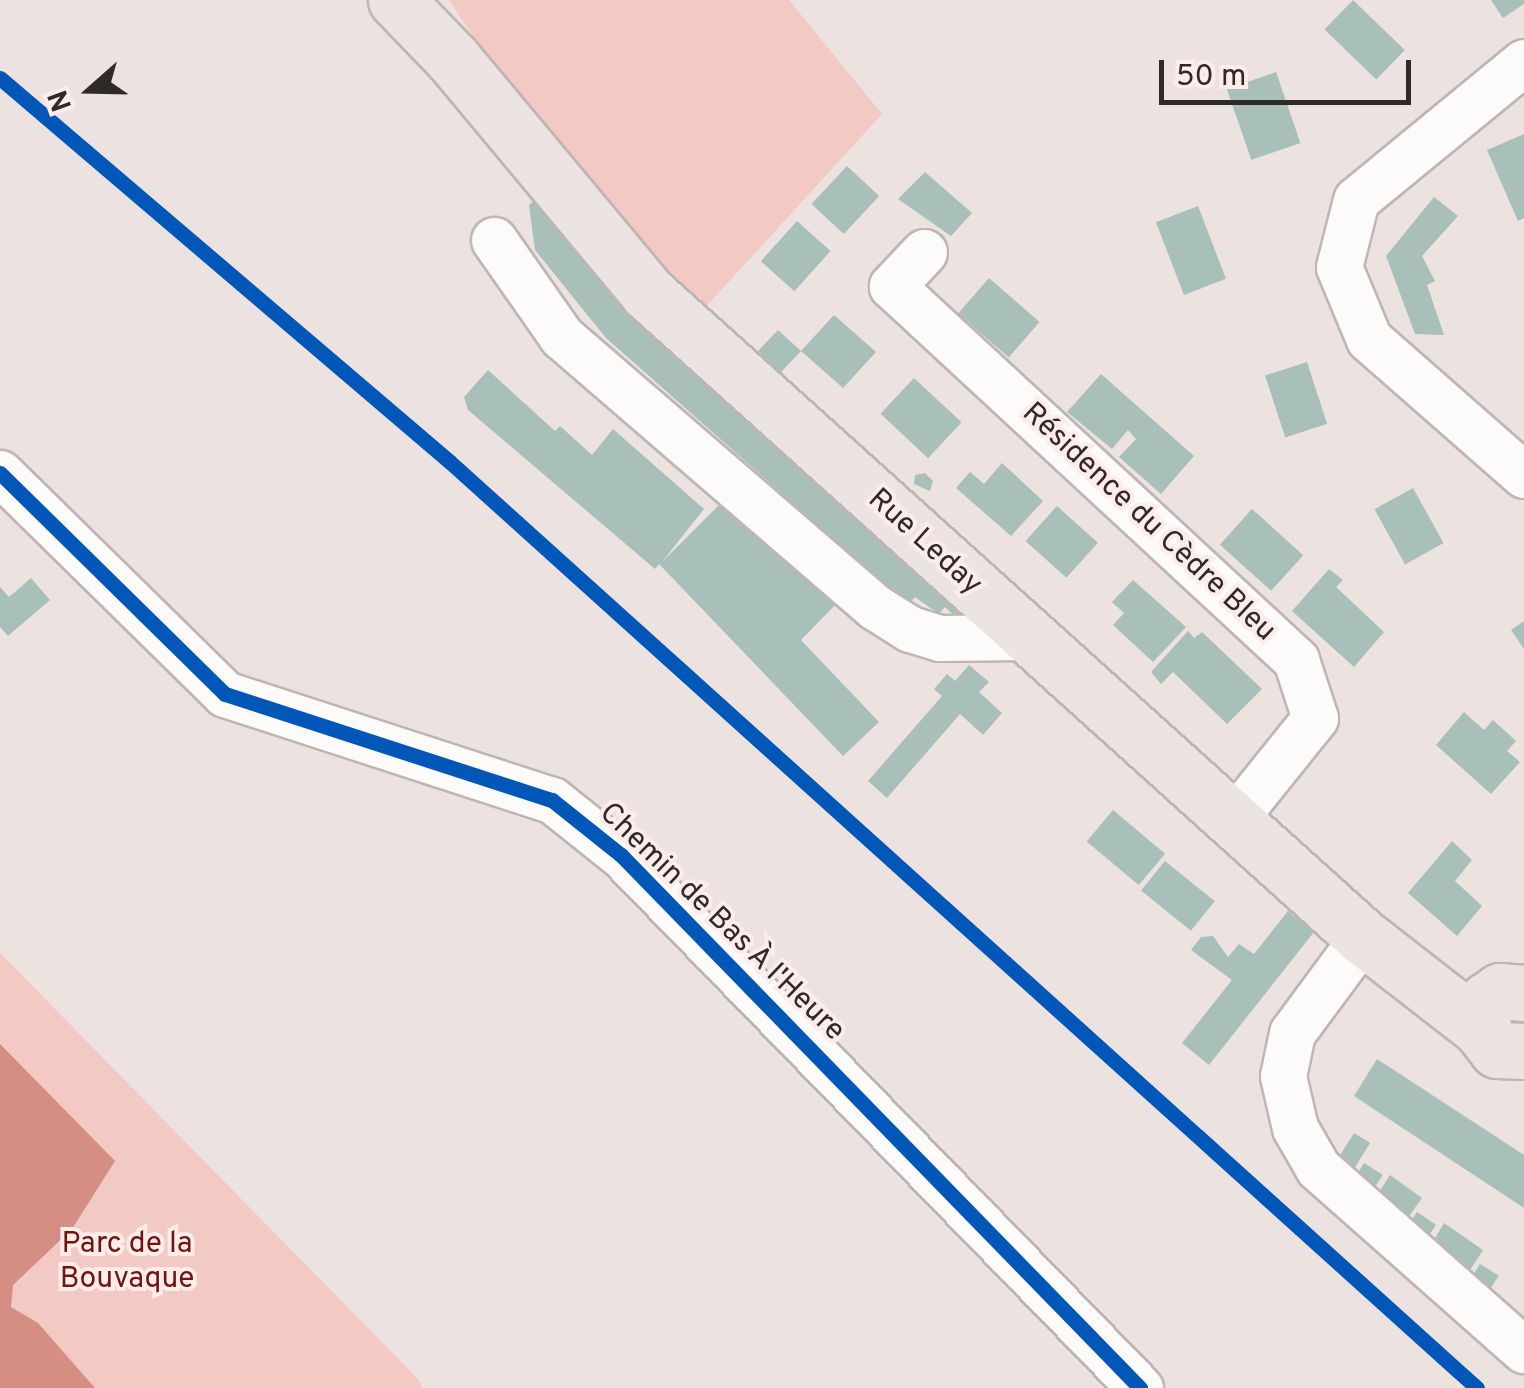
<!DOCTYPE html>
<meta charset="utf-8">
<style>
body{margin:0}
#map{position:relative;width:1524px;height:1388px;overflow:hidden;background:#ece2e0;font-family:Overpass,sans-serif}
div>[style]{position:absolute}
.green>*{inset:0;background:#f2c9c3}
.water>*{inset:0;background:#d58e84}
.building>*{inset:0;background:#a9bfb9;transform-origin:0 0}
.roads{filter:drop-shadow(2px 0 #beb6b5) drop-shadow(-2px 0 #beb6b5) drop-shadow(0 2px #beb6b5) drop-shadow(0 -2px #beb6b5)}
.minor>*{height:45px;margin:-22.5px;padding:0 22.5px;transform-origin:22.5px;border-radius:22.5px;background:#fcfbfa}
.major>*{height:55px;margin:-27.5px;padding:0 27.5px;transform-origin:27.5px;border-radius:27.5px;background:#ece4e3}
.cycleway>*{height:15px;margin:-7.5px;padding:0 7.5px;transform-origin:7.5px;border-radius:7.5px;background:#0057b8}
span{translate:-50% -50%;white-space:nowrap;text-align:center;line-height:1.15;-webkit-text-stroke:8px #fdece9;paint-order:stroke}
.street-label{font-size:30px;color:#2f2927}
.park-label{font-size:30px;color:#6f1510}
.north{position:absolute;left:40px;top:40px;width:100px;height:100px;-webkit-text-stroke:8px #fdece9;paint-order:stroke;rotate:250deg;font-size:28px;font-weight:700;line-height:40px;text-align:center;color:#2f2927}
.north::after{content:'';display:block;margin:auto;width:35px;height:45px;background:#2f2927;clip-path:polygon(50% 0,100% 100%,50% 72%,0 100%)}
.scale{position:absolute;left:1159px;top:60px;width:252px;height:45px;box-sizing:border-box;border:5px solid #2f2927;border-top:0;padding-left:12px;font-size:30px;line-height:35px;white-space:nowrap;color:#2f2927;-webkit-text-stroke:8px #fdece9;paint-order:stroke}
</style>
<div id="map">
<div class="green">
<i style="clip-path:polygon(449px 0,789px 0,882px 114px,703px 310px,515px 99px)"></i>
<i style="clip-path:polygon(0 953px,418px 1379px,423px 1388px,0 1388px)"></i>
</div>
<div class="water">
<i style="clip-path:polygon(0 1044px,115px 1161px,72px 1229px,13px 1285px,11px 1307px,38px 1323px,95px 1388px,0 1388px)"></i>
</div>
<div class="building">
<i style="left:1353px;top:0;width:72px;height:41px;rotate:44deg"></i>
<i style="clip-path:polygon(1491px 0,1524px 0,1524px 4px,1503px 18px)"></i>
<i style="left:1276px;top:72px;width:75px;height:52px;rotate:71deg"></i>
<i style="clip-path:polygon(1524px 134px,1524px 218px,1518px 221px,1487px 150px)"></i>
<i style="left:847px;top:166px;width:44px;height:52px;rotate:43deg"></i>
<i style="clip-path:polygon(925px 172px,972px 213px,951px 236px,898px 199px)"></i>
<i style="clip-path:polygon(1434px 197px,1458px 216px,1422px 256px,1435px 281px,1427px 285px,1444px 335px,1415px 334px,1386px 256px)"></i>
<i style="clip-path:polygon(536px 199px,611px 294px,975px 618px,960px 621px,945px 607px,939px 614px,915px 597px,908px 605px,606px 338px,535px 250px,529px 205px)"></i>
<i style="left:1198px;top:206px;width:78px;height:45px;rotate:69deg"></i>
<i style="left:797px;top:221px;width:45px;height:54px;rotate:42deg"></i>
<i style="left:989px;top:278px;width:67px;height:47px;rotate:41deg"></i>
<i style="clip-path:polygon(834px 315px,876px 352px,843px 388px,801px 351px,780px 373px,758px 351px,778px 330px,801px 351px)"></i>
<i style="left:1307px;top:362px;width:65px;height:44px;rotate:72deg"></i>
<i style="clip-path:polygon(488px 370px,555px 431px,560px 426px,592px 455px,613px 429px,704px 509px,662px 562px,732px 492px,840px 600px,801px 640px,879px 722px,843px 756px,659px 564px,655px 569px,468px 410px,464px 397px)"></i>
<i style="clip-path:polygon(1101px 374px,1194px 456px,1161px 494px,1119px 457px,1136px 439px,1128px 430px,1112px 449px,1067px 412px)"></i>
<i style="left:914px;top:378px;width:65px;height:49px;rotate:43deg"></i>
<i style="clip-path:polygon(1002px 463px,1043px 501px,1011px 536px,956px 488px,970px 472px,984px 484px)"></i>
<i style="clip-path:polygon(925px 473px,933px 481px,930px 491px,914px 484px,915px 475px)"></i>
<i style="left:1413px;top:488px;width:63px;height:44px;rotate:61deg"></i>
<i style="left:1057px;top:506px;width:55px;height:47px;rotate:42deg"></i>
<i style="left:1252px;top:509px;width:69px;height:48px;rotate:42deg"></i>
<i style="clip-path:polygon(1329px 569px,1343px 580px,1336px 587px,1384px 632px,1354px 667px,1292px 611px)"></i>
<i style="clip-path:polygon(31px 578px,50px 600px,8px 636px,0 627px,0 587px,9px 597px)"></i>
<i style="clip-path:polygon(1133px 580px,1186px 627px,1153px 662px,1113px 625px,1124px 613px,1112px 602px)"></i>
<i style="clip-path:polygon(1524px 621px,1524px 649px,1511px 630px)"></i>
<i style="clip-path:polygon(1188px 631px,1194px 638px,1202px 632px,1262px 689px,1227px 724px,1173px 672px,1161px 684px,1151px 672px)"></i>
<i style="clip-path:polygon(969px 665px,989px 682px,979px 692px,1002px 713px,983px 735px,960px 714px,887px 798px,868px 781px,942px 696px,934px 689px,947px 674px,955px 681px)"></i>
<i style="clip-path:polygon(1464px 712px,1484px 730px,1493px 720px,1516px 741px,1507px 751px,1520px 762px,1491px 794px,1436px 745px)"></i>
<i style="left:1113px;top:810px;width:68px;height:41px;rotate:40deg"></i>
<i style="clip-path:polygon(1452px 841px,1472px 860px,1455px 881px,1482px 906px,1457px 936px,1408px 893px)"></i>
<i style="left:1165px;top:861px;width:64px;height:38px;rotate:39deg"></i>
<i style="clip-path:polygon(1288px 911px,1314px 932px,1209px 1065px,1182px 1043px,1232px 980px,1191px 950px,1201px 937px,1213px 936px,1228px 957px,1239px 944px,1254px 954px)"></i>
<i style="clip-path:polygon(1377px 1059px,1524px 1155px,1524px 1208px,1354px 1096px)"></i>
<i style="left:1354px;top:1133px;width:19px;height:30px;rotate:32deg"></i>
<i style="left:1364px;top:1163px;width:22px;height:16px;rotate:32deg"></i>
<i style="clip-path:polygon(1390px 1175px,1422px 1198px,1404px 1223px,1376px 1197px)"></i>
<i style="left:1417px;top:1212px;width:23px;height:15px;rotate:34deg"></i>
<i style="clip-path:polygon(1444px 1223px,1483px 1250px,1467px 1275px,1431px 1245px)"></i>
<i style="left:1480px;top:1264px;width:22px;height:17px;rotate:32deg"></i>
</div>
<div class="roads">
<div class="minor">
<i style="left:1524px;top:62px;width:217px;rotate:140.6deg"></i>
<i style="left:1356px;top:200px;width:69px;rotate:104.2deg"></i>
<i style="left:1339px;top:267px;width:78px;rotate:67.4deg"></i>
<i style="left:1369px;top:339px;width:206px;rotate:41.3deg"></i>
<i style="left:494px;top:240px;width:118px;rotate:55deg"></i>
<i style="left:562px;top:337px;width:413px;rotate:40.8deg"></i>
<i style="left:875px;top:607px;width:41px;rotate:32.2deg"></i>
<i style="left:910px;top:629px;width:31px;rotate:17deg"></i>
<i style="left:940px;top:638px;width:88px;rotate:-0.7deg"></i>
<i style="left:924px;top:252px;width:47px;rotate:133.3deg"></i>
<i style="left:892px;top:286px;width:551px;rotate:42.79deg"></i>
<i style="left:1296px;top:660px;width:61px;rotate:71.9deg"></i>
<i style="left:1315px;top:718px;width:131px;rotate:128.8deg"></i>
<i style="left:0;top:473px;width:315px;rotate:44.5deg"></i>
<i style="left:225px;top:694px;width:344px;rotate:18deg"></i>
<i style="left:552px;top:800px;width:88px;rotate:38.6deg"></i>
<i style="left:621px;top:855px;width:744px;rotate:45.76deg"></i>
<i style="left:1363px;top:937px;width:119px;rotate:126.5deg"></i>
<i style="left:1292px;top:1033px;width:44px;rotate:101.8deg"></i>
<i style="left:1283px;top:1076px;width:53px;rotate:77deg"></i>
<i style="left:1295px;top:1128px;width:46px;rotate:60.1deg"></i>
<i style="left:1318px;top:1168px;width:275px;rotate:41.5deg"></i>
</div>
<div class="major">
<i style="left:396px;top:0;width:82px;rotate:46deg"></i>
<i style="left:453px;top:59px;width:305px;rotate:50.2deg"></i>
<i style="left:648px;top:293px;width:962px;rotate:42.01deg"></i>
<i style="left:1363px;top:937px;width:148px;rotate:37.9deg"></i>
<i style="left:1524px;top:993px;width:24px;rotate:-175deg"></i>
<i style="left:1500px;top:991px;width:16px;rotate:145deg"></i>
<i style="left:1487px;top:1000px;width:29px;rotate:104deg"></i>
<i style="left:1480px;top:1028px;width:28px;rotate:52deg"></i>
<i style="left:1497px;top:1050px;width:27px;rotate:2deg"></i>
</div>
</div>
<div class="cycleway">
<i style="left:0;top:78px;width:592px;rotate:40.48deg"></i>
<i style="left:450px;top:462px;width:1383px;rotate:42.04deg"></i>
<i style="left:0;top:473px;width:315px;rotate:44.5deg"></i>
<i style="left:225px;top:694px;width:344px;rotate:18deg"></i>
<i style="left:552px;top:800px;width:88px;rotate:38.6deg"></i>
<i style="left:621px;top:855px;width:744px;rotate:45.76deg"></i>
</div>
<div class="street-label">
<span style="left:1148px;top:523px;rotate:43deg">Résidence du Cèdre Bleu</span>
<span style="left:924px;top:543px;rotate:42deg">Rue Leday</span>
<span style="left:721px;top:923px;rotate:44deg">Chemin de Bas À l'Heure</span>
</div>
<div class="park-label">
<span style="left:127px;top:1262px">Parc de la<br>Bouvaque</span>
</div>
<div class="north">N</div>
<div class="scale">50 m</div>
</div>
